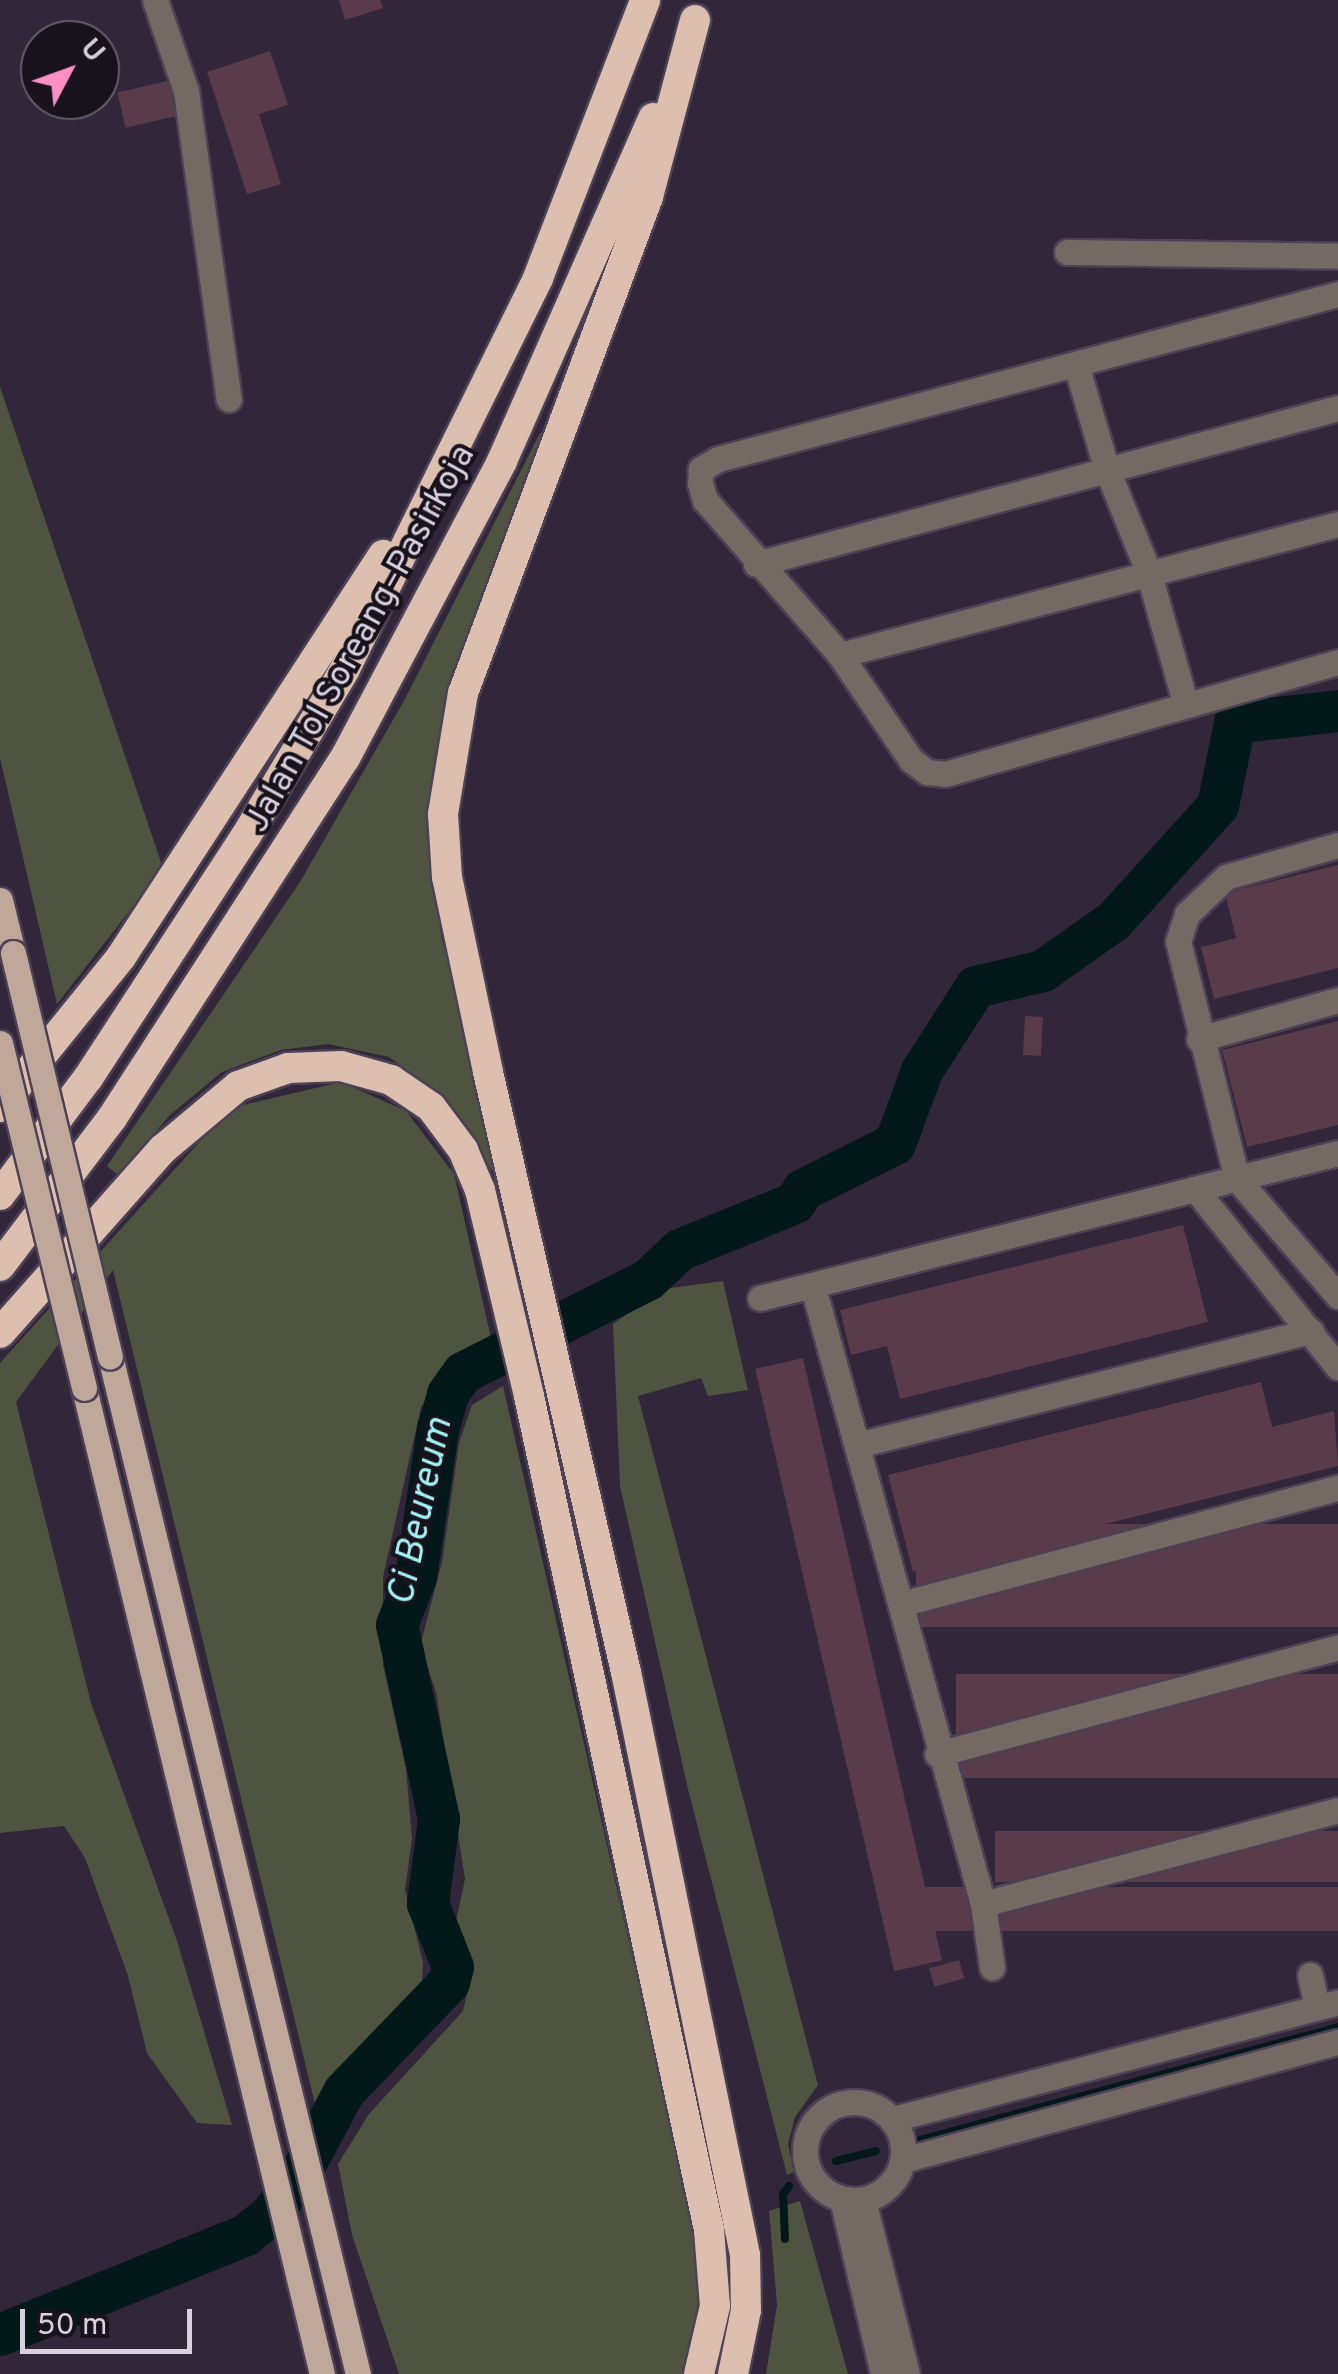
<!DOCTYPE html>
<meta charset="utf-8">
<style>
body{margin:0}
#map{position:relative;width:1338px;height:2374px;overflow:hidden;background:#32263b;font-family:Overpass,sans-serif}
div>[style]{position:absolute}
.green>*{inset:0;background:#4e5440}
.stream>*{height:8px;margin:-4px;padding:0 4px;transform-origin:4px;border-radius:4px;background:#031819}
.river>*{height:42px;margin:-21px;padding:0 21px;transform-origin:21px;border-radius:21px;background:#031819}
.building>*{inset:0;background:#593b4a;transform-origin:0 0}
.roads{filter:drop-shadow(2px 0 #4c4155) drop-shadow(-2px 0 #4c4155) drop-shadow(0 2px #4c4155) drop-shadow(0 -2px #4c4155)}
.minor>*{height:25px;margin:-12.5px;padding:0 12.5px;transform-origin:12.5px;border-radius:12.5px;background:#756963}
.minor>.ring{margin:-12.5px;padding:0;box-sizing:content-box;background:none;border:25px solid #756963;border-radius:50%}
.major>*{height:25px;margin:-12.5px;padding:0 12.5px;transform-origin:12.5px;border-radius:12.5px;background:#bfa799}
.highway>*{height:30px;margin:-15px;padding:0 15px;transform-origin:15px;border-radius:15px;background:#dcbfae}
.bridges{filter:drop-shadow(2px 0 #4c4155) drop-shadow(-2px 0 #4c4155) drop-shadow(0 2px #4c4155) drop-shadow(0 -2px #4c4155)}
.major-bridge>*{height:25px;margin:-12.5px;padding:0 12.5px;transform-origin:12.5px;border-radius:12.5px;background:#bfa799}
span{translate:-50% -50%;white-space:nowrap;text-align:center;line-height:1.15;-webkit-text-stroke:8px #17121b;paint-order:stroke}
.street-label{font-size:35px;color:#d7d0de}
.water-label{font-size:38px;color:#a2f1f3;font-style:italic}
.north{position:absolute;left:20px;top:20px;width:100px;height:100px;box-sizing:border-box;background:#17121b;border:2px solid #645e69;border-radius:50%;rotate:49deg;font-size:28px;font-weight:700;line-height:40px;text-align:center;color:#d7d0de}
.north::after{content:'';display:block;margin:auto;width:35px;height:45px;background:#fc8fc3;clip-path:polygon(50% 0,100% 100%,50% 72%,0 100%)}
.scale{position:absolute;left:20px;top:2309px;width:172px;height:45px;box-sizing:border-box;border:5px solid #d7d0de;border-top:0;padding-left:12px;font-size:30px;line-height:35px;white-space:nowrap;color:#d7d0de;-webkit-text-stroke:8px #17121b;paint-order:stroke}
</style>
<div id="map">
<div class="green">
<i style="clip-path:polygon(0 387px,163px 868px,57px 1004px,0 758px)"></i>
<i style="clip-path:polygon(540px 433px,551px 439px,430px 821px,441px 936px,501px 1163px,492px 1171px,448px 1100px,389px 1057px,328px 1044px,281px 1050px,222px 1072px,170px 1115px,118px 1175px,107px 1166px,300px 882px,405px 699px)"></i>
<i style="clip-path:polygon(341px 1082px,406px 1111px,454px 1174px,491px 1338px,459px 1353px,421px 1407px,383px 1577px,383px 1665px,406px 1769px,412px 1838px,405px 1890px,423px 1962px,422px 1986px,397px 2008px,374px 2049px,336px 2069px,316px 2108px,113px 1270px,16px 1402px,91px 1703px,177px 1941px,232px 2125px,197px 2123px,147px 2053px,128px 1976px,85px 1858px,64px 1826px,0 1833px,0 1363px,230px 1108px)"></i>
<i style="clip-path:polygon(723px 1281px,748px 1390px,708px 1396px,701px 1378px,638px 1396px,818px 2085px,795px 2117px,788px 2144px,794px 2172px,787px 2175px,688px 1789px,620px 1486px,613px 1324px,663px 1289px)"></i>
<i style="clip-path:polygon(503px 1386px,702px 2265px,699px 2347px,687px 2374px,399px 2374px,352px 2235px,338px 2164px,369px 2114px,463px 2011px,471px 1976px,456px 1921px,465px 1879px,436px 1692px,420px 1646px,442px 1562px,459px 1443px,472px 1405px)"></i>
<i style="clip-path:polygon(800px 2201px,848px 2374px,766px 2374px,777px 2305px,769px 2211px)"></i>
</div>
<div class="stream">
<i style="left:916px;top:2141px;width:437px;rotate:-15.1deg"></i>
<i style="left:836px;top:2161px;width:41px;rotate:-14deg"></i>
<i style="left:785px;top:2239px;width:45px;rotate:-92.5deg"></i>
<i style="left:783px;top:2194px;width:10px;rotate:-53deg"></i>
</div>
<div class="river">
<i style="left:0;top:2335px;width:266px;rotate:-22.1deg"></i>
<i style="left:246px;top:2235px;width:32px;rotate:-39deg"></i>
<i style="left:271px;top:2215px;width:52px;rotate:-54.5deg"></i>
<i style="left:301px;top:2173px;width:92px;rotate:-62deg"></i>
<i style="left:344px;top:2092px;width:151px;rotate:-46.1deg"></i>
<i style="left:449px;top:1983px;width:16px;rotate:-76deg"></i>
<i style="left:453px;top:1967px;width:68px;rotate:-111.6deg"></i>
<i style="left:428px;top:1904px;width:86px;rotate:-82.6deg"></i>
<i style="left:439px;top:1819px;width:198px;rotate:-102.2deg"></i>
<i style="left:397px;top:1625px;width:52px;rotate:-68.4deg"></i>
<i style="left:416px;top:1577px;width:149px;rotate:-81.5deg"></i>
<i style="left:438px;top:1430px;width:37px;rotate:-74deg"></i>
<i style="left:448px;top:1394px;width:26px;rotate:-54deg"></i>
<i style="left:463px;top:1373px;width:207px;rotate:-26.7deg"></i>
<i style="left:648px;top:1280px;width:44px;rotate:-43.2deg"></i>
<i style="left:680px;top:1250px;width:124px;rotate:-22.2deg"></i>
<i style="left:795px;top:1203px;width:15px;rotate:-58deg"></i>
<i style="left:803px;top:1190px;width:103px;rotate:-26.6deg"></i>
<i style="left:895px;top:1144px;width:78px;rotate:-69.7deg"></i>
<i style="left:922px;top:1071px;width:100px;rotate:-57.3deg"></i>
<i style="left:976px;top:987px;width:69px;rotate:-13.4deg"></i>
<i style="left:1043px;top:971px;width:87px;rotate:-35.2deg"></i>
<i style="left:1114px;top:921px;width:155px;rotate:-47.9deg"></i>
<i style="left:1218px;top:806px;width:85px;rotate:-78.4deg"></i>
<i style="left:1235px;top:723px;width:104px;rotate:-6.6deg"></i>
</div>
<div class="building">
<i style="clip-path:polygon(339px 0,380px 0,383px 8px,345px 20px)"></i>
<i style="clip-path:polygon(270px 51px,288px 105px,259px 114px,281px 184px,247px 194px,207px 72px)"></i>
<i style="left:172px;top:80px;width:36px;height:56px;rotate:77deg"></i>
<i style="clip-path:polygon(1338px 865px,1338px 968px,1214px 999px,1201px 947px,1236px 938px,1225px 893px)"></i>
<i style="left:1025px;top:1016px;width:18px;height:39px;rotate:3deg"></i>
<i style="clip-path:polygon(1338px 1021px,1338px 1125px,1247px 1147px,1222px 1050px)"></i>
<i style="clip-path:polygon(1183px 1225px,1208px 1322px,900px 1399px,887px 1346px,851px 1355px,840px 1310px)"></i>
<i style="left:803px;top:1358px;width:618px;height:49px;rotate:77deg"></i>
<i style="clip-path:polygon(1261px 1382px,1272px 1427px,1334px 1411px,1338px 1466px,913px 1572px,888px 1475px)"></i>
<i style="left:1338px;top:1524px;width:103px;height:422px;rotate:90deg"></i>
<i style="left:1338px;top:1674px;width:104px;height:382px;rotate:90deg"></i>
<i style="left:1338px;top:1831px;width:51px;height:343px;rotate:90deg"></i>
<i style="left:1338px;top:1887px;width:44px;height:447px;rotate:90deg"></i>
<i style="left:959px;top:1960px;width:19px;height:31px;rotate:74deg"></i>
</div>
<div class="roads">
<div class="minor">
<i style="left:155px;top:0;width:96px;rotate:71.2deg"></i>
<i style="left:186px;top:91px;width:311px;rotate:82.1deg"></i>
<i style="left:1067px;top:252px;width:271px;rotate:0.8deg"></i>
<i style="left:1338px;top:294px;width:642px;rotate:165.1deg"></i>
<i style="left:718px;top:459px;width:20px;rotate:150deg"></i>
<i style="left:701px;top:469px;width:14px;rotate:94deg"></i>
<i style="left:700px;top:483px;width:18px;rotate:74deg"></i>
<i style="left:705px;top:500px;width:206px;rotate:48.9deg"></i>
<i style="left:840px;top:655px;width:127px;rotate:55.9deg"></i>
<i style="left:911px;top:760px;width:20px;rotate:37deg"></i>
<i style="left:927px;top:772px;width:18px;rotate:6deg"></i>
<i style="left:945px;top:774px;width:409px;rotate:-15.9deg"></i>
<i style="left:1077px;top:368px;width:103px;rotate:73.7deg"></i>
<i style="left:1106px;top:467px;width:112px;rotate:68deg"></i>
<i style="left:1148px;top:571px;width:136px;rotate:74.2deg"></i>
<i style="left:756px;top:564px;width:603px;rotate:-15deg"></i>
<i style="left:840px;top:655px;width:515px;rotate:-14.74deg"></i>
<i style="left:1338px;top:845px;width:116px;rotate:164.1deg"></i>
<i style="left:1226px;top:877px;width:54px;rotate:136.5deg"></i>
<i style="left:1187px;top:914px;width:28px;rotate:108deg"></i>
<i style="left:1178px;top:941px;width:245px;rotate:76.1deg"></i>
<i style="left:1237px;top:1179px;width:155px;rotate:49.2deg"></i>
<i style="left:1199px;top:1039px;width:144px;rotate:-15.7deg"></i>
<i style="left:1196px;top:1190px;width:227px;rotate:51.3deg"></i>
<i style="left:813px;top:1287px;width:640px;rotate:74.6deg"></i>
<i style="left:983px;top:1904px;width:64px;rotate:81.9deg"></i>
<i style="left:760px;top:1298px;width:596px;rotate:-14.08deg"></i>
<i style="left:861px;top:1444px;width:464px;rotate:-14.1deg"></i>
<i style="left:901px;top:1604px;width:452px;rotate:-14.9deg"></i>
<i style="left:937px;top:1754px;width:415px;rotate:-14.9deg"></i>
<i style="left:983px;top:1904px;width:367px;rotate:-14.8deg"></i>
<i style="left:1310px;top:1975px;width:33px;rotate:78deg"></i>
<i class="ring" style="left:805px;top:2102px;width:73px;height:73px"></i>
<i style="left:893px;top:2119px;width:460px;rotate:-14.7deg"></i>
<i style="left:903px;top:2160px;width:451px;rotate:-15.2deg"></i>
<i style="left:842px;top:2199px;width:180px;rotate:76.8deg"></i>
<i style="left:863px;top:2200px;width:179px;rotate:75.8deg"></i>
</div>
<div class="major">
<i style="left:0;top:900px;width:55px;rotate:76.2deg"></i>
<i style="left:110px;top:1356px;width:1048px;rotate:76.31deg"></i>
<i style="left:84px;top:1388px;width:1014px;rotate:76.43deg"></i>
</div>
<div class="highway">
<i style="left:695px;top:20px;width:183px;rotate:104.9deg"></i>
<i style="left:648px;top:197px;width:529px;rotate:110.45deg"></i>
<i style="left:463px;top:693px;width:123px;rotate:99.4deg"></i>
<i style="left:443px;top:814px;width:63px;rotate:86.4deg"></i>
<i style="left:447px;top:877px;width:199px;rotate:78.1deg"></i>
<i style="left:488px;top:1072px;width:616px;rotate:77.05deg"></i>
<i style="left:626px;top:1672px;width:595px;rotate:78.46deg"></i>
<i style="left:745px;top:2255px;width:55px;rotate:89deg"></i>
<i style="left:746px;top:2310px;width:65px;rotate:101.5deg"></i>
<i style="left:0;top:1107px;width:193px;rotate:-51.1deg"></i>
<i style="left:121px;top:957px;width:480px;rotate:-56.9deg"></i>
<i style="left:0;top:1195px;width:146px;rotate:-53.1deg"></i>
<i style="left:88px;top:1078px;width:289px;rotate:-56.9deg"></i>
<i style="left:246px;top:836px;width:194px;rotate:-59.3deg"></i>
<i style="left:345px;top:669px;width:436px;rotate:-63.7deg"></i>
<i style="left:538px;top:278px;width:298px;rotate:-68.9deg"></i>
<i style="left:0;top:1266px;width:186px;rotate:-52.9deg"></i>
<i style="left:112px;top:1118px;width:429px;rotate:-57.1deg"></i>
<i style="left:345px;top:758px;width:336px;rotate:-62.1deg"></i>
<i style="left:502px;top:461px;width:375px;rotate:-66.2deg"></i>
<i style="left:0;top:1333px;width:246px;rotate:-48.5deg"></i>
<i style="left:163px;top:1149px;width:98px;rotate:-40deg"></i>
<i style="left:238px;top:1086px;width:53px;rotate:-19.8deg"></i>
<i style="left:288px;top:1068px;width:53px;rotate:-2.2deg"></i>
<i style="left:341px;top:1066px;width:52px;rotate:15.6deg"></i>
<i style="left:391px;top:1080px;width:48px;rotate:34deg"></i>
<i style="left:431px;top:1107px;width:54px;rotate:53.3deg"></i>
<i style="left:463px;top:1150px;width:43px;rotate:67deg"></i>
<i style="left:480px;top:1190px;width:212px;rotate:76.6deg"></i>
<i style="left:529px;top:1396px;width:853px;rotate:77.82deg"></i>
<i style="left:709px;top:2230px;width:76px;rotate:85.5deg"></i>
<i style="left:715px;top:2306px;width:70px;rotate:103.2deg"></i>
</div>
</div>
<div class="bridges">
<div class="major-bridge">
<i style="left:13px;top:953px;width:415px;rotate:76.5deg"></i>
<i style="left:0;top:1043px;width:355px;rotate:76.3deg"></i>
</div>
</div>
<div class="street-label">
<span style="left:361px;top:639px;rotate:-61deg">Jalan Tol Soreang–Pasirkoja</span>
</div>
<div class="water-label">
<span style="left:422px;top:1512px;rotate:-78deg">Ci Beureum</span>
</div>
<div class="north">U</div>
<div class="scale">50 m</div>
</div>
